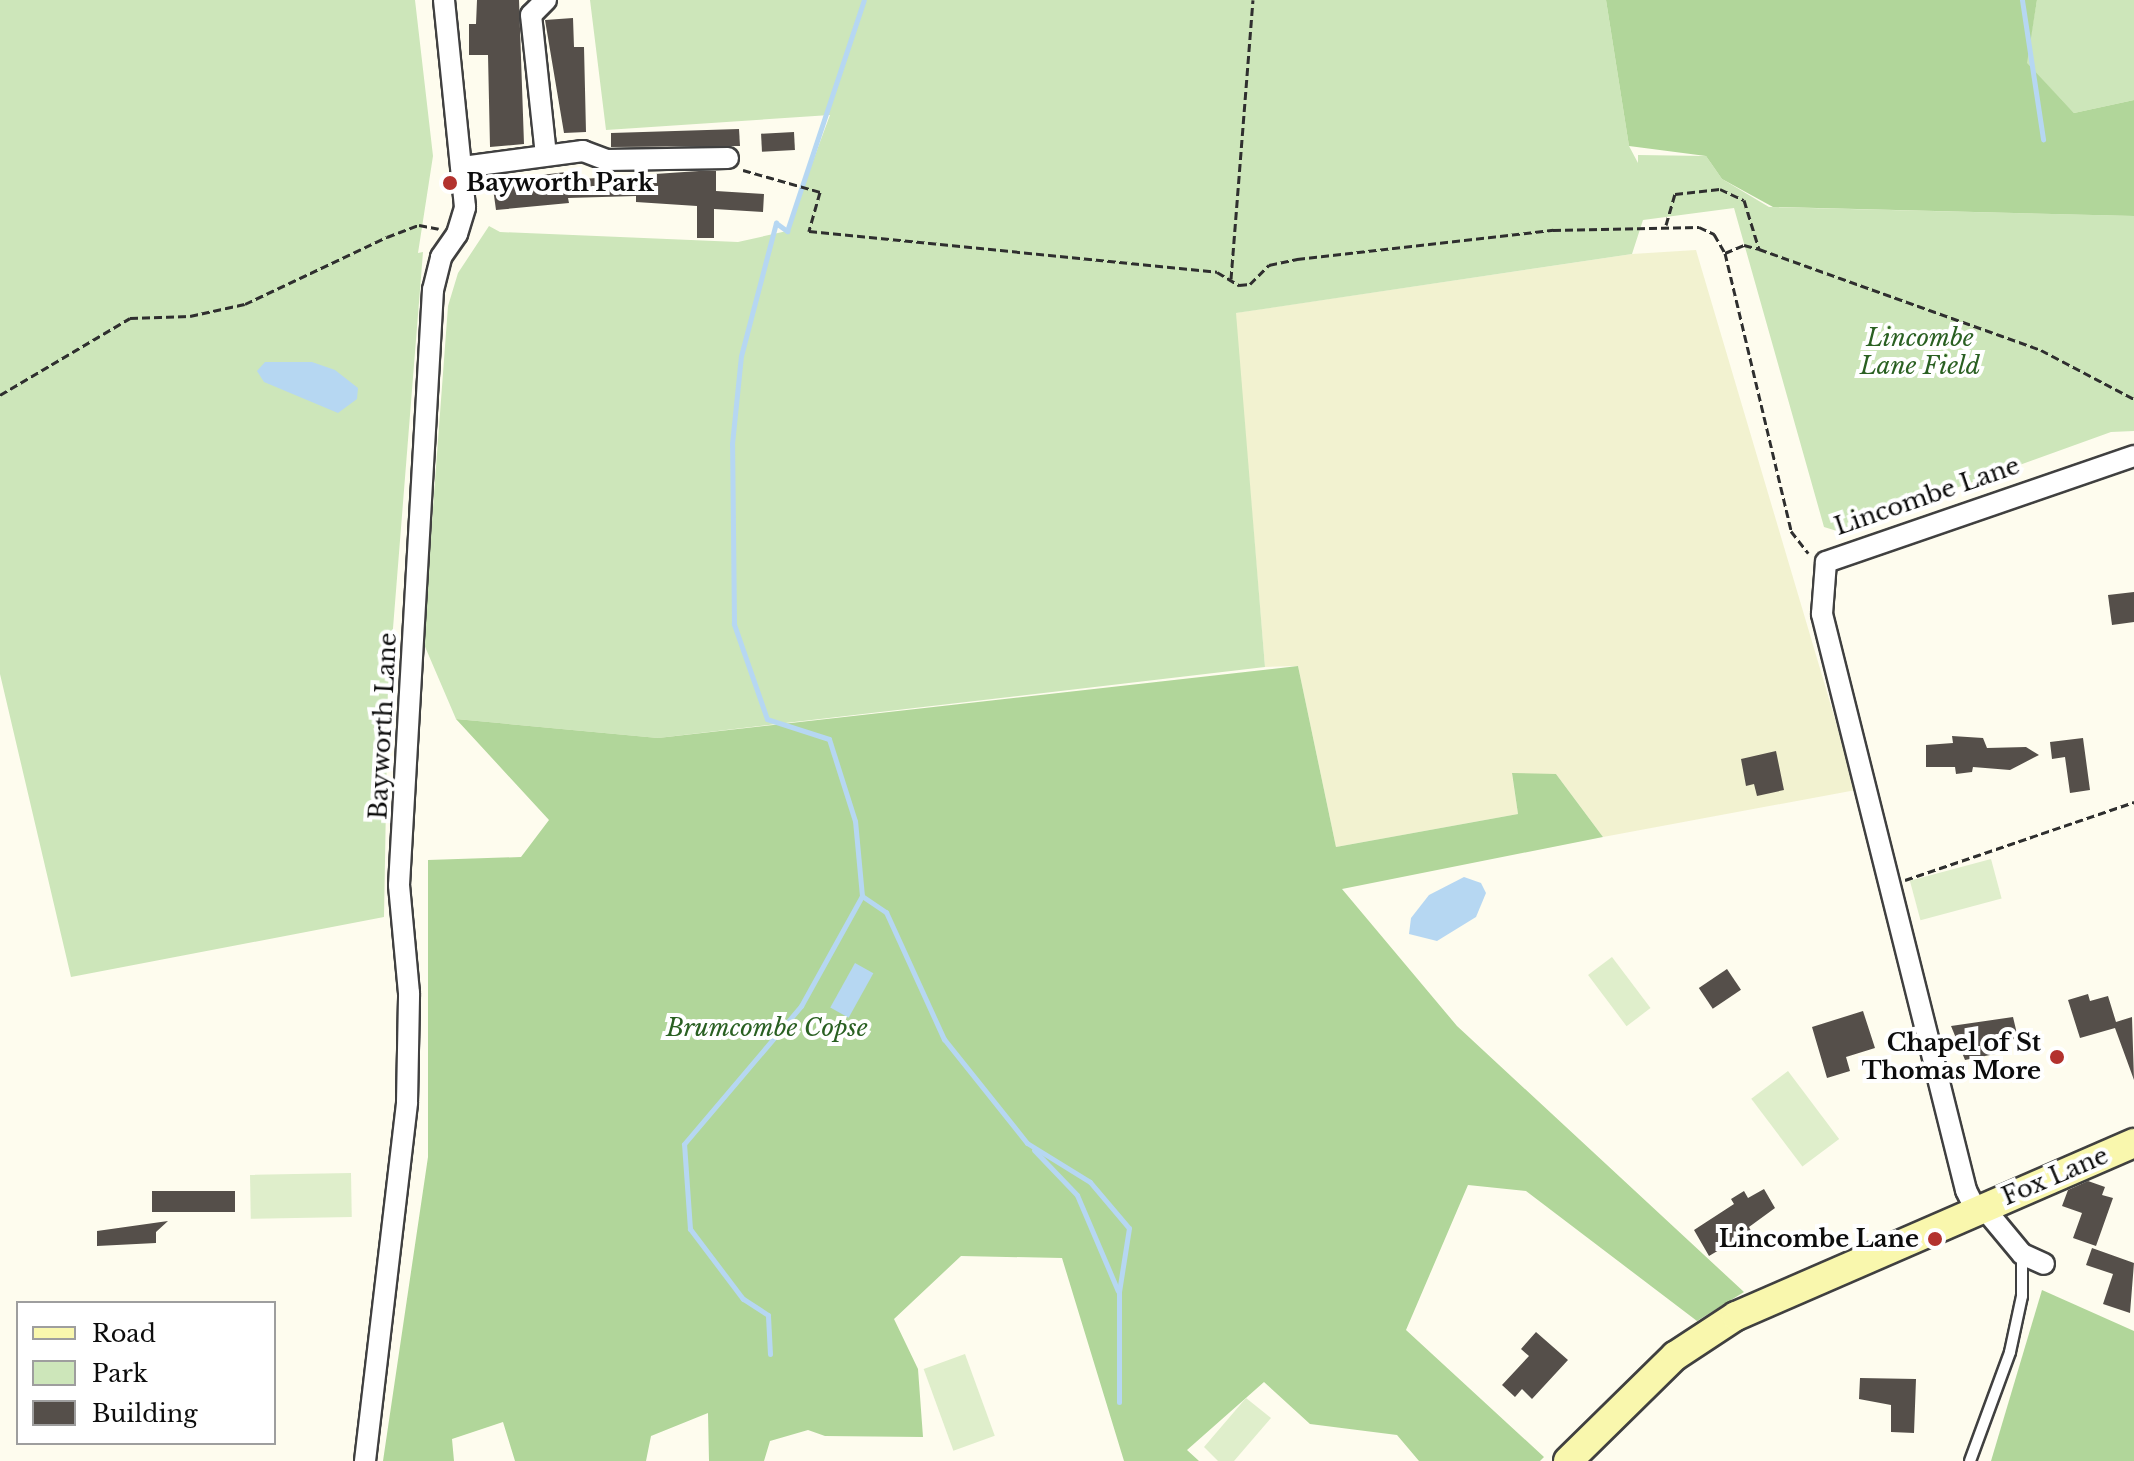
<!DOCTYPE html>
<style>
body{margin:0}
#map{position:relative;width:2134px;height:1461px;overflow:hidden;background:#fefcee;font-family:"Libre Baskerville",serif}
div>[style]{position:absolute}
.farmland>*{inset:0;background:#f2f2d0}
.green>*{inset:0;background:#cde6ba}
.forest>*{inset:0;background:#b1d69a}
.pitch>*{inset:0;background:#dfeecb;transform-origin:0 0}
.water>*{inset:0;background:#b6d7f2;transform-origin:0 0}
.stream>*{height:5px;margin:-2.5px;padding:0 2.5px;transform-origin:2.5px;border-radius:2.5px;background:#b6d7f2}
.building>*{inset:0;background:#554f4a;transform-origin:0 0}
.path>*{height:3px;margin-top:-1.5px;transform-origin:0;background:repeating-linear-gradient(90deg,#2f2f2f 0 8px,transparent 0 12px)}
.roads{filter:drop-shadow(2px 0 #404040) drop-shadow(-2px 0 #404040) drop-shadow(0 2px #404040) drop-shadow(0 -2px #404040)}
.lane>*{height:10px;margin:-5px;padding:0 5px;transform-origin:5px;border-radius:5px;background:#fff}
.street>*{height:20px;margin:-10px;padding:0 10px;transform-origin:10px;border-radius:10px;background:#fff}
.secondary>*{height:28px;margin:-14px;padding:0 14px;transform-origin:14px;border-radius:14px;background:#f9f7ad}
.dots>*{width:22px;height:22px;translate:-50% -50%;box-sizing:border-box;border:4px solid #fff;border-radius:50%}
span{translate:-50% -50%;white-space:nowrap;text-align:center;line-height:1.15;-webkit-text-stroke:8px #fff;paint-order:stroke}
.poi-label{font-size:24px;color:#0d0d0d;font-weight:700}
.left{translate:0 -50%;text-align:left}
.right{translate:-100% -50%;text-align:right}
.park-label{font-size:24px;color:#2a6022;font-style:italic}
.street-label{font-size:24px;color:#0d0d0d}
.legend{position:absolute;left:16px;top:1301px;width:260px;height:144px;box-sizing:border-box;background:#fff;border:2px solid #9e9e9e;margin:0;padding:10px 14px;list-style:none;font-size:24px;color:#0d0d0d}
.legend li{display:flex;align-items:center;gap:16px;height:40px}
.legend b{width:40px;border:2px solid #9e9e9e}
</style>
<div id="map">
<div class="farmland">
<i style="clip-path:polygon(1696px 250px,1856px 790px,1603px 837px,1556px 774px,1512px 774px,1518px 814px,1336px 847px,1298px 666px,1265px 667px,1235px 313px,1632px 254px)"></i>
</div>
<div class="green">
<i style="clip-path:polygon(0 0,415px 0,433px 156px,418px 253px,423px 252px,388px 691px,384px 917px,71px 977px,0 674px)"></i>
<i style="clip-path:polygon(590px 0,1606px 0,1629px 146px,1638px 163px,1638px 155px,1706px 156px,1722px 179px,1769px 207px,2134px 216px,2134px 431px,2111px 432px,1837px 531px,1824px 527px,1734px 208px,1643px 220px,1632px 254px,1236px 313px,1265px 667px,658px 738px,456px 719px,423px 642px,448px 306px,458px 273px,489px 226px,500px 232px,738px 242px,787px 231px,830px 115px,606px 130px)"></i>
<i style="clip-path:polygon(2037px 0,2134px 0,2134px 100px,2074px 113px,2026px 63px)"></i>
</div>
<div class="forest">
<i style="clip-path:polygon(1606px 0,2037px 0,2027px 63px,2074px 113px,2134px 100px,2134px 216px,1773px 207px,1722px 179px,1706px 156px,1629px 146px)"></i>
<i style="clip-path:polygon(1298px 666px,1336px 847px,1518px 814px,1512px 773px,1556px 774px,1603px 837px,1342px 889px,1457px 1026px,1744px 1292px,1697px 1321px,1526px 1191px,1468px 1185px,1406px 1330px,1544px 1457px,1540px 1461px,1419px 1461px,1397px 1435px,1310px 1424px,1264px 1382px,1187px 1450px,1199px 1461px,1124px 1461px,1062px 1258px,961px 1256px,894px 1319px,918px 1369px,923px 1437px,825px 1436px,808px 1430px,770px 1441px,764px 1461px,709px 1461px,708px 1413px,651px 1436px,646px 1461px,515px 1461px,503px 1422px,452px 1439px,454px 1461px,383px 1461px,428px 1157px,428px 860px,521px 857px,549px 820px,456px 719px,658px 738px)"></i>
<i style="clip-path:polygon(2042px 1290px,2134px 1331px,2134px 1461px,1991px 1461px)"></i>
</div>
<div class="pitch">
<i style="left:1991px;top:859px;width:41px;height:84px;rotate:75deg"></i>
<i style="left:1612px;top:957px;width:64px;height:30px;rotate:53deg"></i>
<i style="left:1788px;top:1071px;width:85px;height:46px;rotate:53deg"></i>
<i style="left:351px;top:1173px;width:44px;height:101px;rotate:89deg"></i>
<i style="left:965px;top:1354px;width:87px;height:44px;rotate:70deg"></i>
<i style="clip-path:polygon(1246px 1398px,1271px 1418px,1234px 1461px,1218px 1461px,1204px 1447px)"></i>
</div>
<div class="water">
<i style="clip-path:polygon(265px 362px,312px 362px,335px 370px,358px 388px,357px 399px,338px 413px,264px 382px,257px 371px)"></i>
<i style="clip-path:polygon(1464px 877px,1481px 883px,1486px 893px,1476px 917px,1437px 941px,1409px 934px,1411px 918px,1429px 895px)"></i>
<i style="left:855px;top:963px;width:21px;height:51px;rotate:29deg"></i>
</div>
<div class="stream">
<i style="left:2022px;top:0;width:141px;rotate:81.4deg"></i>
<i style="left:862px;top:896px;width:29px;rotate:34deg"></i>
<i style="left:886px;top:912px;width:140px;rotate:65.5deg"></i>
<i style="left:944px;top:1039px;width:133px;rotate:51.4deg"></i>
<i style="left:1027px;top:1143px;width:74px;rotate:31.8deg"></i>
<i style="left:1090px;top:1182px;width:60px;rotate:49.7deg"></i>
<i style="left:1129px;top:1228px;width:65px;rotate:98.9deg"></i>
<i style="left:1119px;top:1292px;width:110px;rotate:90deg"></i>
<i style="left:1034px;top:1150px;width:62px;rotate:46.3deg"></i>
<i style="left:1077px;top:1195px;width:104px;rotate:66.9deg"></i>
<i style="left:770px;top:1354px;width:39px;rotate:-93deg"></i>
<i style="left:768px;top:1315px;width:30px;rotate:-147deg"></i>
<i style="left:743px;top:1299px;width:88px;rotate:-127.1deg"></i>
<i style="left:690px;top:1229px;width:85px;rotate:-94deg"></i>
<i style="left:684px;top:1144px;width:181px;rotate:-49.7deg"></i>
<i style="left:801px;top:1006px;width:126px;rotate:-61deg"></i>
<i style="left:862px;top:896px;width:75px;rotate:-95.3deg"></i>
<i style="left:855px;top:821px;width:86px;rotate:-107.6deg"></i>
<i style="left:829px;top:739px;width:65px;rotate:-162.1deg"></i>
<i style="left:767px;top:719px;width:101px;rotate:-109.2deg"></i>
<i style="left:734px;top:624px;width:180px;rotate:-90.6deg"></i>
<i style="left:732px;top:444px;width:88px;rotate:-84.2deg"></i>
<i style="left:741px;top:356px;width:138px;rotate:-75.3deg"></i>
<i style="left:776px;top:223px;width:14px;rotate:36deg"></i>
<i style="left:787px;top:231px;width:243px;rotate:-71.6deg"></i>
</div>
<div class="building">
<i style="clip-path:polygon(477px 0,519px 0,524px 144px,490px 147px,488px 55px,469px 55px,469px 24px,476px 24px)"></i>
<i style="clip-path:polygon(573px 18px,574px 47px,584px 47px,586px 132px,564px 133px,545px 20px)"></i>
<i style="clip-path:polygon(739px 129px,740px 146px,611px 147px,611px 133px)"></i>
<i style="left:794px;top:132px;width:18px;height:33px;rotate:87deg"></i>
<i style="clip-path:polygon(699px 171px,716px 171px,716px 191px,764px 194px,763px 212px,714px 209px,714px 238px,697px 238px,697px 206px,636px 202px,636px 196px,568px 198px,569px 203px,496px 210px,492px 181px,566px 172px,567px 180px)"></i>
<i style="clip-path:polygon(2134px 592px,2134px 622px,2112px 625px,2108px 595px)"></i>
<i style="clip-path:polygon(1952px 736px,1983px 738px,1987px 748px,2026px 747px,2039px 755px,2010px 770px,1973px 767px,1972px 772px,1956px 774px,1955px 767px,1926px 767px,1926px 745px,1953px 743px)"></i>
<i style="clip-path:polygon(2083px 738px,2090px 790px,2070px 793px,2065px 757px,2052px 759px,2050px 742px)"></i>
<i style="clip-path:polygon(1776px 751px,1784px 790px,1757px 796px,1754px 784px,1746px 786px,1741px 759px)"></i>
<i style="left:1727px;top:969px;width:25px;height:34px;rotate:56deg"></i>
<i style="clip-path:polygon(2088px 994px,2090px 1001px,2108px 996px,2116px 1022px,2132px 1017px,2134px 1080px,2115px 1028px,2080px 1038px,2068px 1000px)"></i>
<i style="clip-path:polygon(1863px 1011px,1875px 1048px,1846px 1057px,1850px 1071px,1827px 1078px,1812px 1027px)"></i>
<i style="clip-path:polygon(2013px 1017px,2018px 1038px,1998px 1043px,2000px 1053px,1965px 1060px,1951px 1026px)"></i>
<i style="clip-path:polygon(2088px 1181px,2105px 1187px,2102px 1195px,2113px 1198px,2096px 1246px,2073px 1238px,2082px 1213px,2062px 1206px,2068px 1190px)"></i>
<i style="clip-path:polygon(1764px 1189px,1775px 1208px,1749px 1227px,1751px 1231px,1709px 1256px,1694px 1230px,1734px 1204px,1731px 1199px,1744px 1191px,1748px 1198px)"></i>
<i style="left:235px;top:1191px;width:21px;height:83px;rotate:90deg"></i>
<i style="clip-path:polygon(168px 1221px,156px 1232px,156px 1243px,97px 1246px,97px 1231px)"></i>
<i style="clip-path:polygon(2092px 1248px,2134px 1263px,2130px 1313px,2103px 1304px,2113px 1274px,2086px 1265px)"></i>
<i style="clip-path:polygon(1536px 1332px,1568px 1360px,1532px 1399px,1522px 1389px,1515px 1397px,1502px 1385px,1529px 1356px,1521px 1349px)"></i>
<i style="clip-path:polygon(1860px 1378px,1916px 1379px,1914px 1433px,1891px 1432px,1891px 1405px,1859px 1399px)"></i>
</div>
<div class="path">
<i style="left:743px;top:170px;width:80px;rotate:15.9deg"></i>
<i style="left:820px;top:192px;width:41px;rotate:105.8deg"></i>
<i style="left:809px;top:231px;width:410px;rotate:5.7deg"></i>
<i style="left:1217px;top:272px;width:26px;rotate:31deg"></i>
<i style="left:1239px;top:285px;width:11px;rotate:-5deg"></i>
<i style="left:1250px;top:284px;width:27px;rotate:-45deg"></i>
<i style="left:1269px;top:265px;width:29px;rotate:-12deg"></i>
<i style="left:1297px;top:259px;width:258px;rotate:-6.5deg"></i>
<i style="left:1553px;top:230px;width:146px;rotate:-1.2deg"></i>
<i style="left:1699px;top:227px;width:17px;rotate:25deg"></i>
<i style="left:1714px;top:234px;width:22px;rotate:60deg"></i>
<i style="left:1725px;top:253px;width:286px;rotate:76.6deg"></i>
<i style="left:1791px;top:531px;width:28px;rotate:52deg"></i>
<i style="left:1666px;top:225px;width:32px;rotate:-74deg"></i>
<i style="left:1675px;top:194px;width:45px;rotate:-6.3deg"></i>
<i style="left:1720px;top:189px;width:26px;rotate:25deg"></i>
<i style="left:1744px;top:200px;width:51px;rotate:73deg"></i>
<i style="left:1725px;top:253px;width:21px;rotate:-23deg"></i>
<i style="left:1744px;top:245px;width:16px;rotate:15deg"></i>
<i style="left:1759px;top:249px;width:300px;rotate:19.7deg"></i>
<i style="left:2041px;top:350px;width:105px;rotate:27.8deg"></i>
<i style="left:1231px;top:279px;width:280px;rotate:-85.5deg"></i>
<i style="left:0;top:395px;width:151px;rotate:-30.6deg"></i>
<i style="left:130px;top:318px;width:60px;rotate:-1.9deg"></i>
<i style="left:190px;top:316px;width:56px;rotate:-12.3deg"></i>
<i style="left:245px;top:304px;width:157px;rotate:-25.3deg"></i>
<i style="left:387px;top:237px;width:34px;rotate:-21deg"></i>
<i style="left:419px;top:225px;width:20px;rotate:11deg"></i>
<i style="left:1905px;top:880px;width:242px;rotate:-18.8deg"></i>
</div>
<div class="roads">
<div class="lane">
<i style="left:1970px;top:1461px;width:116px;rotate:-69.8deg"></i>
<i style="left:2010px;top:1352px;width:57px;rotate:-77.9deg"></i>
<i style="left:2022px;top:1296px;width:42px;rotate:-90deg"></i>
</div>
<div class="street">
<i style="left:546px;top:0;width:21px;rotate:135deg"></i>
<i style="left:531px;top:15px;width:141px;rotate:83.9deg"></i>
<i style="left:463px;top:167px;width:121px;rotate:-7.6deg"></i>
<i style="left:583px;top:151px;width:25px;rotate:21deg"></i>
<i style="left:606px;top:160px;width:122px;rotate:-0.9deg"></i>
<i style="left:1983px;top:1207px;width:61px;rotate:50.3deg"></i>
<i style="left:2022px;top:1254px;width:24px;rotate:24deg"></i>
<i style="left:1976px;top:1210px;width:22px;rotate:-117deg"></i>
<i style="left:1966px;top:1190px;width:594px;rotate:-104.04deg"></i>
<i style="left:1822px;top:614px;width:52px;rotate:-85.6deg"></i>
<i style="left:1826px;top:562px;width:326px;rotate:-19deg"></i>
<i style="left:365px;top:1461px;width:361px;rotate:-83.3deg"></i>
<i style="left:407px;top:1102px;width:109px;rotate:-88.9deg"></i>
<i style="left:409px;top:993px;width:108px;rotate:-95.3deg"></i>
<i style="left:399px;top:885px;width:596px;rotate:-86.73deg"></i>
<i style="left:433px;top:290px;width:34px;rotate:-76deg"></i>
<i style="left:441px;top:257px;width:28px;rotate:-55deg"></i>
<i style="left:457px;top:234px;width:28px;rotate:-73deg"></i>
<i style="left:465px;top:207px;width:208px;rotate:-95.8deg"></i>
</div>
<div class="secondary">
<i style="left:1568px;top:1461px;width:150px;rotate:-44.5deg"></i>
<i style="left:1675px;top:1356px;width:73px;rotate:-33.3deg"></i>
<i style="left:1736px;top:1316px;width:434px;rotate:-23.5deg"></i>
</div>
</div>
<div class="dots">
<i style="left:450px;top:183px;background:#b3322e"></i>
<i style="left:2057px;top:1057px;background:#b3322e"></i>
<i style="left:1935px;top:1239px;background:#b3322e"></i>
</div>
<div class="poi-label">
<span class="left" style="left:466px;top:183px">Bayworth Park</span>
<span class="right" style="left:2041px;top:1057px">Chapel of St<br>Thomas More</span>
<span class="right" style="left:1919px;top:1239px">Lincombe Lane</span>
</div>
<div class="park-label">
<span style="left:1920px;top:352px">Lincombe<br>Lane Field</span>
<span style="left:767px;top:1028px">Brumcombe Copse</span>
</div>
<div class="street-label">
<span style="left:1927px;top:496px;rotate:-19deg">Lincombe Lane</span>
<span style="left:383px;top:726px;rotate:-87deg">Bayworth Lane</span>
<span style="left:2055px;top:1176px;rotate:-23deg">Fox Lane</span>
</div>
<ul class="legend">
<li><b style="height:10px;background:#f9f7ad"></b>Road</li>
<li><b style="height:22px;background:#cde6ba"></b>Park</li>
<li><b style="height:22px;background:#554f4a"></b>Building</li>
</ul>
</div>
